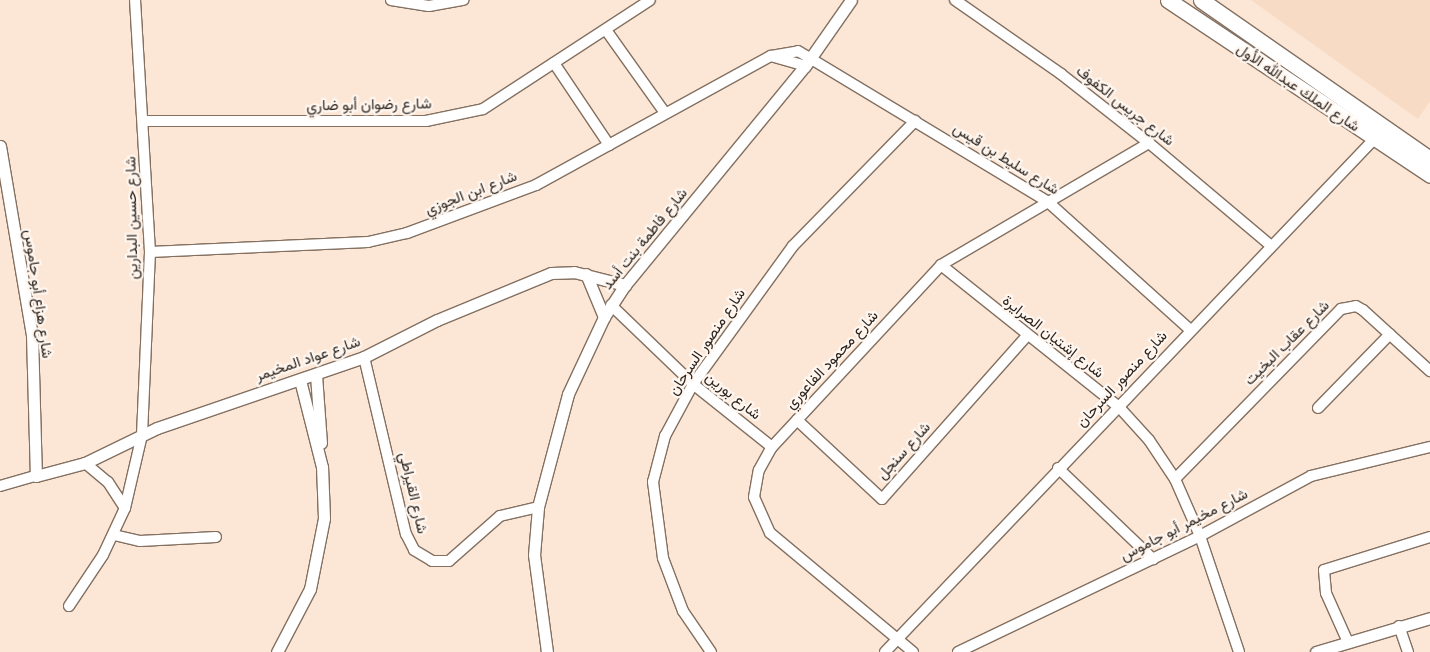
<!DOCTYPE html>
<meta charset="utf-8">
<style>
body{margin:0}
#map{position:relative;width:1430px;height:652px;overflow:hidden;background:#fce6d5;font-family:"Nunito Sans",Vazirmatn,sans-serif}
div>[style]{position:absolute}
.built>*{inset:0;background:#f7dbc5}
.roads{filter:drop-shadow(1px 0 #837061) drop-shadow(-1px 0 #837061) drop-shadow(0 1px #837061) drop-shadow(0 -1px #837061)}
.minor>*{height:10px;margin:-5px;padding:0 5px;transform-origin:5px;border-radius:5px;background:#fff}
.tertiary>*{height:11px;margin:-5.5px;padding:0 5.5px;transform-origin:5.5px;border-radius:5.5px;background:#fff}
.primary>*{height:15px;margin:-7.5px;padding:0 7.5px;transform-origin:7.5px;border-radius:7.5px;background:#fff}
span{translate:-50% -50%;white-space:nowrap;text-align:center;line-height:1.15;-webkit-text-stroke:4.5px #fff6ef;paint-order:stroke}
.street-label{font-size:15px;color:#2c241e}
</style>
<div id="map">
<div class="built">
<i style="clip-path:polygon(1251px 0,1430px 0,1430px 101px,1418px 119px)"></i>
</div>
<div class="roads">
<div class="minor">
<i style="left:391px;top:0;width:38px;rotate:9deg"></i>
<i style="left:429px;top:6px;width:35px;rotate:-10deg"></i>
<i style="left:955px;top:0;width:129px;rotate:34.9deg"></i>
<i style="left:1061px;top:74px;width:112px;rotate:38.1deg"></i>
<i style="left:1149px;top:143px;width:158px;rotate:40.1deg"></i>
<i style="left:606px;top:30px;width:102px;rotate:54.6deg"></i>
<i style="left:771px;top:56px;width:35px;rotate:16deg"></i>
<i style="left:554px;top:63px;width:99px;rotate:56.1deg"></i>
<i style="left:144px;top:121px;width:282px"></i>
<i style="left:426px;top:121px;width:58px;rotate:-11.9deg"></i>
<i style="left:483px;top:109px;width:199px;rotate:-33.1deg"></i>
<i style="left:150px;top:252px;width:218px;rotate:-2.6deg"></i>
<i style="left:368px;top:242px;width:40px;rotate:-13deg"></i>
<i style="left:407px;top:233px;width:138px;rotate:-20.4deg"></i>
<i style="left:536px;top:185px;width:268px;rotate:-28.8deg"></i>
<i style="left:771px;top:56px;width:27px;rotate:-10deg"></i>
<i style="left:798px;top:51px;width:291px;rotate:31.1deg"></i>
<i style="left:1047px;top:201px;width:191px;rotate:42deg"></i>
<i style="left:941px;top:265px;width:228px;rotate:38.6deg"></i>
<i style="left:1119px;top:407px;width:45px;rotate:47.7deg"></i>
<i style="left:1149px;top:440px;width:47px;rotate:56.3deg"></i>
<i style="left:1175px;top:479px;width:62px;rotate:66.3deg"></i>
<i style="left:1200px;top:536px;width:122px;rotate:71.4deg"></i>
<i style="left:611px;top:305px;width:114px;rotate:43.9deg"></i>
<i style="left:693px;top:384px;width:101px;rotate:38.6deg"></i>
<i style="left:364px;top:357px;width:182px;rotate:76.7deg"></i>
<i style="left:406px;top:534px;width:18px;rotate:63deg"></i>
<i style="left:414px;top:550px;width:21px;rotate:31deg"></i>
<i style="left:432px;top:561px;width:17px"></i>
<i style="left:449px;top:561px;width:68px;rotate:-41.4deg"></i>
<i style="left:500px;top:516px;width:39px;rotate:-13deg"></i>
<i style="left:1318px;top:408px;width:103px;rotate:-45.8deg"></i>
<i style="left:797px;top:420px;width:116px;rotate:42.9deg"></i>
<i style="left:882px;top:499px;width:217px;rotate:-48.4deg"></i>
<i style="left:85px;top:463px;width:30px;rotate:40deg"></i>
<i style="left:108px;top:482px;width:31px;rotate:57deg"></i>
<i style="left:1058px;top:468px;width:132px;rotate:43.8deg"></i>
<i style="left:1175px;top:479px;width:238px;rotate:-45.7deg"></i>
<i style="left:1341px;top:309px;width:15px;rotate:-11deg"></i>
<i style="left:1356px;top:306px;width:8px;rotate:30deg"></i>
<i style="left:1363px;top:310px;width:91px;rotate:42.3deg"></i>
<i style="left:0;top:486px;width:37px;rotate:-16deg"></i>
<i style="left:114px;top:535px;width:27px;rotate:13deg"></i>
<i style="left:140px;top:541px;width:76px;rotate:-3deg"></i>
<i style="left:69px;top:606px;width:61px;rotate:-56.3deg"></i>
<i style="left:103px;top:555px;width:52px;rotate:-64.9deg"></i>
<i style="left:125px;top:508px;width:75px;rotate:-76.9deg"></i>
<i style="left:142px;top:435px;width:183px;rotate:-87.5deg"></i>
<i style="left:150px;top:252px;width:252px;rotate:-93.4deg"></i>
<i style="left:1399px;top:626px;width:28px;rotate:71deg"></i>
<i style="left:1347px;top:640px;width:51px;rotate:-114.1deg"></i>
<i style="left:1326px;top:593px;width:23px;rotate:-95deg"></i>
<i style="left:1324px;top:570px;width:111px;rotate:-17.3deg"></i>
<i style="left:711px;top:652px;width:50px;rotate:-124.3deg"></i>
<i style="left:683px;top:611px;width:57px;rotate:-110.7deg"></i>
<i style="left:663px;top:558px;width:77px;rotate:-97.5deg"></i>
<i style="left:653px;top:482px;width:48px;rotate:-75.4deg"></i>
<i style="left:665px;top:436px;width:59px;rotate:-61.7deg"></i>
<i style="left:693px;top:384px;width:170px;rotate:-54.1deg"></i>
<i style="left:793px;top:246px;width:175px;rotate:-45.7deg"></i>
<i style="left:885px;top:652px;width:716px;rotate:-46.36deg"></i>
<i style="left:913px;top:652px;width:186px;rotate:-140.2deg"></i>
<i style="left:770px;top:533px;width:39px;rotate:-114deg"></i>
<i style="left:754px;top:497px;width:27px;rotate:-80deg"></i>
<i style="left:759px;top:470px;width:26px;rotate:-61deg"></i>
<i style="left:772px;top:447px;width:248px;rotate:-47.1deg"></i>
<i style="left:941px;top:265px;width:241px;rotate:-30.4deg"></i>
<i style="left:958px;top:652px;width:268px;rotate:-25.6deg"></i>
<i style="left:1200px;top:536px;width:126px;rotate:-28.4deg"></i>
<i style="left:1311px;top:476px;width:122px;rotate:-13.7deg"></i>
</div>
<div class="tertiary">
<i style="left:0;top:146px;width:192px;rotate:80.4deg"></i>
<i style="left:32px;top:335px;width:141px;rotate:88.4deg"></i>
<i style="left:36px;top:476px;width:51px;rotate:-14.9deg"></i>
<i style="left:85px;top:463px;width:80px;rotate:-25.9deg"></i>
<i style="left:157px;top:428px;width:219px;rotate:-18.9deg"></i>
<i style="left:364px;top:357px;width:82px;rotate:-26.9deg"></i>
<i style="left:437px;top:320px;width:123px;rotate:-22.4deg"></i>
<i style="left:551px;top:273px;width:23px;rotate:-2deg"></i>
<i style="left:574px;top:272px;width:53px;rotate:14.3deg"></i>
<i style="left:586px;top:274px;width:47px;rotate:67.3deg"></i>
<i style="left:316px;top:375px;width:68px;rotate:85.8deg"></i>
<i style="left:277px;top:652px;width:71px;rotate:-62.4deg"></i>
<i style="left:310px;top:589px;width:72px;rotate:-78.8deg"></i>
<i style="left:324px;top:518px;width:51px;rotate:-92.2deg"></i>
<i style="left:322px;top:467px;width:90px;rotate:-104.2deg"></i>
<i style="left:547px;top:652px;width:98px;rotate:-97.6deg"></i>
<i style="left:534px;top:555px;width:48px;rotate:-85.2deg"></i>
<i style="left:538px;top:507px;width:117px;rotate:-75.1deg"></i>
<i style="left:568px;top:394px;width:85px;rotate:-64.9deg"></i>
<i style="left:604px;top:317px;width:38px;rotate:-57deg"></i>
<i style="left:625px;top:285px;width:283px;rotate:-50.6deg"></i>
<i style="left:805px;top:66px;width:80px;rotate:-55.1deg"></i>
<i style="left:1316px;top:652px;width:119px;rotate:-16.6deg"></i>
</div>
<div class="primary">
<i style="left:1168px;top:0;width:315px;rotate:33.7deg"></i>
<i style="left:1201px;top:0;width:279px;rotate:34.8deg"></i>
</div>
</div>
<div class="street-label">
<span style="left:1298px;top:88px;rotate:34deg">شارع الملك عبدالله الأول</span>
<span style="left:369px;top:105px;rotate:-1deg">شارع رضوان أبو ضاري</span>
<span style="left:1125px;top:106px;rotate:38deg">شارع جريس الكفوف</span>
<span style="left:1006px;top:159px;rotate:32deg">شارع سليط بن قيس</span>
<span style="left:471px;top:193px;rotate:-21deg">شارع ابن الجوزي</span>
<span style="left:132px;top:218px;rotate:-91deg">شارع حسين البدارين</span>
<span style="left:645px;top:239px;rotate:-51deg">شارع فاطمة بنت أسد</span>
<span style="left:38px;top:294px;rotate:82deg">شارع هزاع أبو جاموس</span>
<span style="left:1053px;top:337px;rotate:38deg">شارع إشتيان الصرايرة</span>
<span style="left:707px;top:342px;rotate:-56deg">شارع منصور السرحان</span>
<span style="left:1287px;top:343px;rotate:-45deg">شارع عقاب البخيت</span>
<span style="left:308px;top:359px;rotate:-19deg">شارع عواد المخيمر</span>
<span style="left:832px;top:360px;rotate:-47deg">شارع محمود الفاعوري</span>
<span style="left:1122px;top:379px;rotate:-47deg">شارع منصور السرحان</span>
<span style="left:733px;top:396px;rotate:39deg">شارع بورين</span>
<span style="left:904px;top:451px;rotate:-48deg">شارع سنجل</span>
<span style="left:413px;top:493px;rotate:77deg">شارع القيراطي</span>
<span style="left:1184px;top:525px;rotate:-27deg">شارع مخيمر أبو جاموس</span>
</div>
</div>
